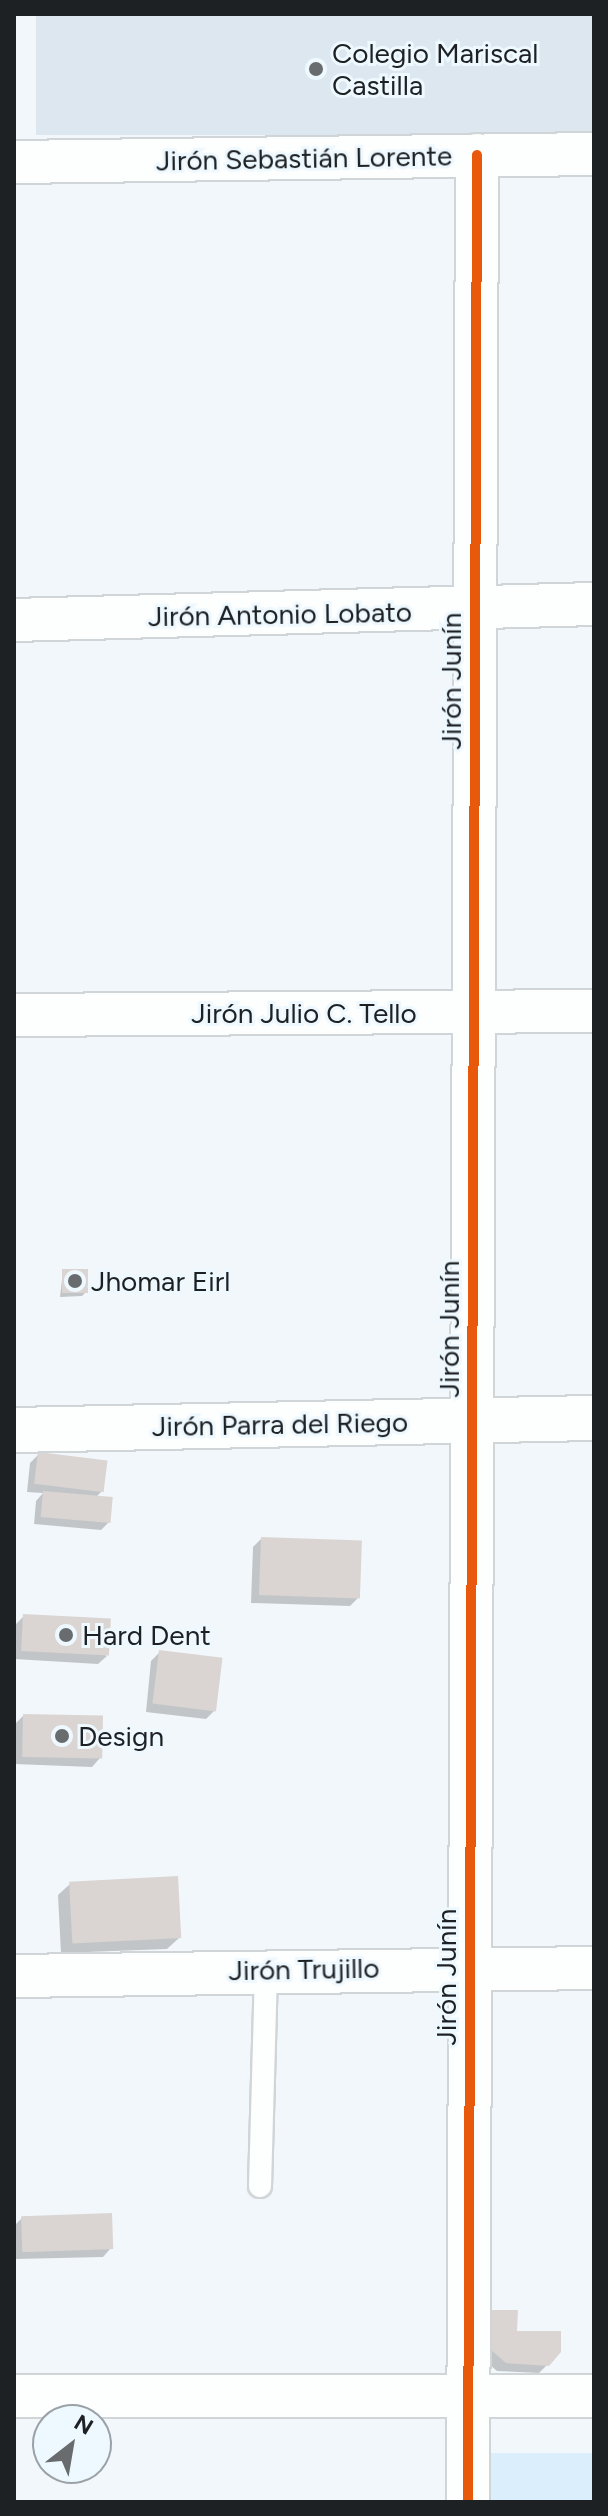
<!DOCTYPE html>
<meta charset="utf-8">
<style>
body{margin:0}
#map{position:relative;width:608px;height:2516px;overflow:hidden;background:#f2f7fb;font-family:Figtree,sans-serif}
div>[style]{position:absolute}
.built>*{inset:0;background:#dde7ef;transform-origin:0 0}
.green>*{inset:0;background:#daeefb;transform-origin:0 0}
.shadow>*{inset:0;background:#0003}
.building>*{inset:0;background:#dad5d2;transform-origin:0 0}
.roads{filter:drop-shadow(2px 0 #d0d5d8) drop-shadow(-2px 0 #d0d5d8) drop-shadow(0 2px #d0d5d8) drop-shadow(0 -2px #d0d5d8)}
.service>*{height:22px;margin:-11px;padding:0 11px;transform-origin:11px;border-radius:11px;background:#fdfefe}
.minor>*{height:42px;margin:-21px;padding:0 21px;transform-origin:21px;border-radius:21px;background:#fdfefe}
.tertiary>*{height:44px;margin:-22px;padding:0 22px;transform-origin:22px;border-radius:22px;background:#fdfefe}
.cycleway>*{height:10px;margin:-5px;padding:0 5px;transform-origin:5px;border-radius:5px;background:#e8590c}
.dots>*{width:22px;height:22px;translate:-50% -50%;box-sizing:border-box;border:4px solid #eef8ff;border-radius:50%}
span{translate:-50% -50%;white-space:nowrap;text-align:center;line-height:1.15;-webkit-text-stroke:6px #eef8ff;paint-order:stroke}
.poi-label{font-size:28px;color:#1d2124}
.left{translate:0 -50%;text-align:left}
.street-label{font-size:28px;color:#1d2124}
.frame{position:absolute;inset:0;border:16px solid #1d2124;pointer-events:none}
.north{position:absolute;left:32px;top:2404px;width:80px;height:80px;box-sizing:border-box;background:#eef8ff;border:2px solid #9aa2a7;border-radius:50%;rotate:31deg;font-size:22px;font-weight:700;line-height:32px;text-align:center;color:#1d2124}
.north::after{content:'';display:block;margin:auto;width:28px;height:36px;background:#686c6f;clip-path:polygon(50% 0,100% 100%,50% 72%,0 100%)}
</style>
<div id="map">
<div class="built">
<i style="left:36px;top:14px;width:558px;height:121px"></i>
</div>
<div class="green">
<i style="left:485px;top:2453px;width:109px;height:49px"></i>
</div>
<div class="shadow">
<i style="clip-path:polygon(63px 1271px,86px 1292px,82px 1296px,60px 1297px)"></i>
<i style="clip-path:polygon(39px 1454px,103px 1490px,96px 1497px,109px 1522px,101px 1530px,34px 1524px,36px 1501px,43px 1493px,27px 1492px,30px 1463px)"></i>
<i style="clip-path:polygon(261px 1539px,358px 1598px,350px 1606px,251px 1603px,253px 1547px)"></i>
<i style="clip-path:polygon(24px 1616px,107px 1656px,98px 1664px,14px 1659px,16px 1624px)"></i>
<i style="clip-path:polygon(160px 1652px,214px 1711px,206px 1719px,146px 1712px,151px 1661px)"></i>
<i style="clip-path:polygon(23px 1716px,100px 1758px,92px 1767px,14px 1764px,15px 1724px)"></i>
<i style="clip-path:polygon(70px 1884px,179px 1938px,167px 1949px,61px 1953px,58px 1895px)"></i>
<i style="clip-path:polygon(22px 2218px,111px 2248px,103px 2257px,15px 2259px,14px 2226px)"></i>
<i style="clip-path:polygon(491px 2312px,548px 2364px,539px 2373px,497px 2371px,483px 2359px,483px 2321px)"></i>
</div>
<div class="building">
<i style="left:62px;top:1269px;width:26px;height:24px"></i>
<i style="left:38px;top:1452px;width:70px;height:32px;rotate:7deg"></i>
<i style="left:43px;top:1491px;width:70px;height:26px;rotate:5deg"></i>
<i style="left:261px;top:1537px;width:101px;height:58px;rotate:2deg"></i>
<i style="left:23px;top:1614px;width:88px;height:37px;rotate:3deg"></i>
<i style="left:159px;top:1650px;width:64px;height:54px;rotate:7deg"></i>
<i style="left:23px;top:1714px;width:80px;height:43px;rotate:1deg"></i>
<i style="left:178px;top:1876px;width:62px;height:109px;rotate:87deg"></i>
<i style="left:112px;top:2213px;width:36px;height:91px;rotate:88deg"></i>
<i style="clip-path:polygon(490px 2310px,518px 2310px,517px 2331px,561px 2331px,561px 2352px,549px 2366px,506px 2363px,491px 2350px)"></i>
</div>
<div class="roads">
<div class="service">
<i style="left:260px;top:2186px;width:217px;rotate:-88.4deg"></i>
</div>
<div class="minor">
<i style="left:14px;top:162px;width:580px;rotate:-0.79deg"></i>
<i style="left:14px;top:620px;width:580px;rotate:-1.58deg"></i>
<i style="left:14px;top:1015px;width:580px;rotate:-0.4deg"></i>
<i style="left:14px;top:1976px;width:580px;rotate:-0.79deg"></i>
<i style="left:14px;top:2396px;width:580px"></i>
<i style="left:468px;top:2502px;width:2347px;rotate:-89.78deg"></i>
</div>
<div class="tertiary">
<i style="left:14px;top:1430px;width:580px;rotate:-1.19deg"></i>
</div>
</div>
<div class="cycleway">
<i style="left:468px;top:2502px;width:2347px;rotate:-89.78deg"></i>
</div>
<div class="dots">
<i style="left:316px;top:69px;background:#686c6f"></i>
<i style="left:75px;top:1281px;background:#686c6f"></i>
<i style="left:66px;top:1635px;background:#686c6f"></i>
<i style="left:62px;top:1736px;background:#686c6f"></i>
</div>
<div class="poi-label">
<span class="left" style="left:332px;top:69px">Colegio Mariscal<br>Castilla</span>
<span class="left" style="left:91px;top:1281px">Jhomar Eirl</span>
<span class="left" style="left:82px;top:1635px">Hard Dent</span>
<span class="left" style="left:78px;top:1736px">Design</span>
</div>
<div class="street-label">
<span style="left:304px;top:158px;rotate:-1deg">Jirón Sebastián Lorente</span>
<span style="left:280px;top:614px;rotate:-1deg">Jirón Antonio Lobato</span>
<span style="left:451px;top:681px;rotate:-90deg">Jirón Junín</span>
<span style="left:304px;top:1013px">Jirón Julio C. Tello</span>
<span style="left:449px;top:1329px;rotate:-90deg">Jirón Junín</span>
<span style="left:280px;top:1424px;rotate:-1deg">Jirón Parra del Riego</span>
<span style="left:304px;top:1969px;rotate:-1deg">Jirón Trujillo</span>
<span style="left:446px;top:1977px;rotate:-90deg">Jirón Junín</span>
</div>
<div class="frame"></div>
<div class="north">N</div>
</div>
